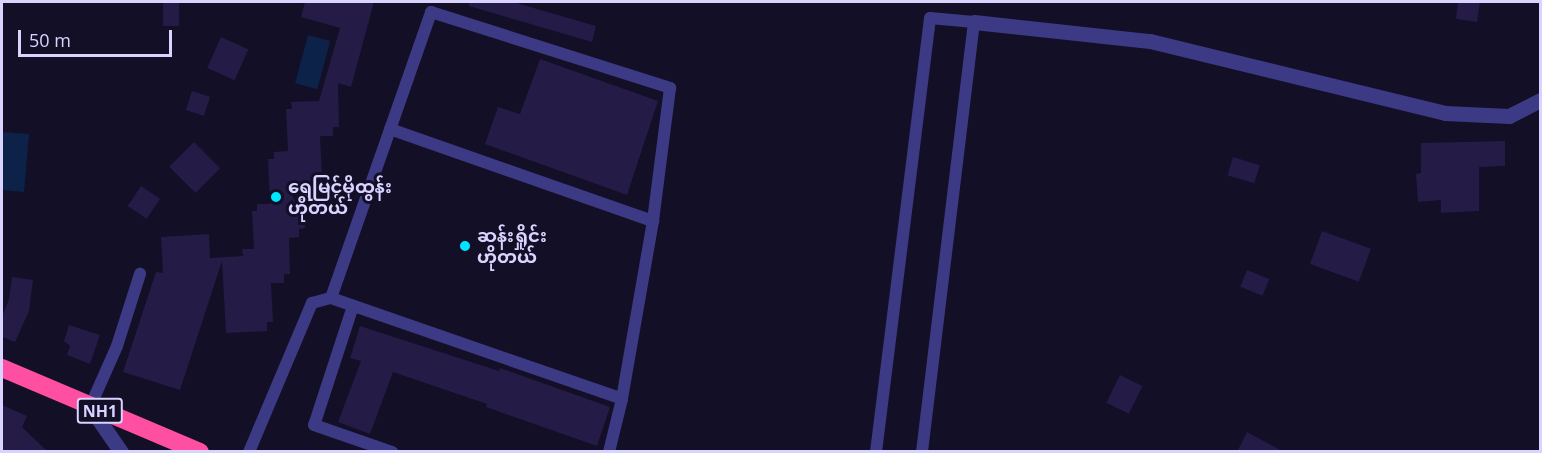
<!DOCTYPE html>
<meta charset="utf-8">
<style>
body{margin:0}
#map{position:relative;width:1542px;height:453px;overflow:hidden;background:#130f26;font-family:"Open Sans","Noto Sans Myanmar",sans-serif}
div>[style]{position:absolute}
.water>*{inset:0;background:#0c2248;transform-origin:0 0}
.building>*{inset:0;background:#241b47;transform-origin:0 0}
.lane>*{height:12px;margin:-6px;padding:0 6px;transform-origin:6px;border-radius:6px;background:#3d3a85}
.street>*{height:15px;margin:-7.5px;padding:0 7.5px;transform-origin:7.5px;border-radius:7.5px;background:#3d3a85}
.highway>*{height:18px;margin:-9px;padding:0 9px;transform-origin:9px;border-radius:9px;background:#ff4fa3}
.dots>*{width:16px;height:16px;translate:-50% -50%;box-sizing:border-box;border:3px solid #130f26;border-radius:50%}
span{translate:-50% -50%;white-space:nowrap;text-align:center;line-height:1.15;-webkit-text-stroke:6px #130f26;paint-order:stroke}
.shield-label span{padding:2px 4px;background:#130f26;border:2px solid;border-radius:4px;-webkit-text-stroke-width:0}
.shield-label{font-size:16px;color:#d9d4ff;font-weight:700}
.poi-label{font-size:18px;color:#d9d4ff;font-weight:700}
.left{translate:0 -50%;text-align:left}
.frame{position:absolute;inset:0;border:3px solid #d9d4ff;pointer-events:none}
.scale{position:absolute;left:18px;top:30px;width:154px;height:27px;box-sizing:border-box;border:3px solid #d9d4ff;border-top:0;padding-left:8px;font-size:18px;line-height:21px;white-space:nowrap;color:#d9d4ff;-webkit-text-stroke:4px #130f26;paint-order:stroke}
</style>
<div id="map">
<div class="water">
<i style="left:308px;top:35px;width:23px;height:50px;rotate:15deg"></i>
<i style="clip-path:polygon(2px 132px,29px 134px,24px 192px,2px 190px)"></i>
</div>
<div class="building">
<i style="left:163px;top:2px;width:16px;height:24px"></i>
<i style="clip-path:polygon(305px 2px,374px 2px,351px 87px,338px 83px,339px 127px,333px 127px,333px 136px,320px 136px,322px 176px,315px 177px,316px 185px,303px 186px,305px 228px,299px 229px,299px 237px,289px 238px,290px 274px,284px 274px,284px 283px,271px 283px,273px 322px,267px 322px,267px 331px,226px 333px,222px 261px,180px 390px,123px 372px,156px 272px,163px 273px,161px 237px,209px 234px,210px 258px,243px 256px,242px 249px,254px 249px,252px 211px,257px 211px,257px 204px,270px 204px,268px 159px,274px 159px,274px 152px,288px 151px,286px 109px,292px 109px,291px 102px,319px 101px,340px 28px,301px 17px)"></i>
<i style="clip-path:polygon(469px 2px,513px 2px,596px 26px,592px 42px,469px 6px)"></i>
<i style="clip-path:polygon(1458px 2px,1480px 2px,1477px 22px,1456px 19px)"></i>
<i style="left:221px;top:37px;width:30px;height:34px;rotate:24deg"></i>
<i style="clip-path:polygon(540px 59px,658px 101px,627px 195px,485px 144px,498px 107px,520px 114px)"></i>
<i style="left:192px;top:91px;width:19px;height:20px;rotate:18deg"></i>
<i style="clip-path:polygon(1505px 141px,1505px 166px,1479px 167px,1479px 211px,1441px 213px,1441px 200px,1418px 202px,1416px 174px,1421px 173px,1421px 143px)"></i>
<i style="left:194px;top:142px;width:37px;height:35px;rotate:45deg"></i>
<i style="left:1233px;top:157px;width:28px;height:19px;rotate:17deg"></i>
<i style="left:141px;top:186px;width:23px;height:24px;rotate:34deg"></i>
<i style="left:1322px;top:231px;width:52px;height:35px;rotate:20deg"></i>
<i style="left:1247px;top:270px;width:24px;height:18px;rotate:22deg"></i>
<i style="clip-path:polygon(12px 277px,33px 280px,29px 311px,15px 342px,2px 337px,2px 317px,9px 299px)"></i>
<i style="clip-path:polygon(69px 325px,100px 335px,90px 364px,67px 355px,70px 346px,64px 341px)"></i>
<i style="clip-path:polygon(360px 326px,499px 371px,500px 368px,610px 407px,597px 446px,486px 407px,487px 404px,393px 372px,370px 434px,338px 422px,361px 361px,350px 358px)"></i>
<i style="left:1120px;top:375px;width:25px;height:31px;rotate:26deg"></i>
<i style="clip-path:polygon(2px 405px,27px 416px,22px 427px,48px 452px,2px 452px)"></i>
<i style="clip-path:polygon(1247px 432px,1284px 452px,1237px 452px)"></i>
</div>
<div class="lane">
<i style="left:390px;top:129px;width:279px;rotate:19.3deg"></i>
<i style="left:331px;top:298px;width:303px;rotate:-70.7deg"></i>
<i style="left:431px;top:12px;width:251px;rotate:17.6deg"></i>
<i style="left:670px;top:88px;width:134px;rotate:97.3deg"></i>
<i style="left:653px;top:221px;width:181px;rotate:99.9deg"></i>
<i style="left:622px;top:399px;width:55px;rotate:103.8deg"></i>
<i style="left:353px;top:306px;width:125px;rotate:108.1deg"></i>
<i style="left:314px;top:425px;width:83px;rotate:19.1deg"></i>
<i style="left:90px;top:407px;width:67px;rotate:-66.1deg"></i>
<i style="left:117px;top:346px;width:76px;rotate:-72.3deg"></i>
<i style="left:249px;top:452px;width:162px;rotate:-67.1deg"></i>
<i style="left:312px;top:303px;width:20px;rotate:-15deg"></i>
<i style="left:331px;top:298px;width:308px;rotate:19.1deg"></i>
<i style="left:876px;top:452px;width:437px;rotate:-82.9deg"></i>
<i style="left:930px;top:18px;width:44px;rotate:5.2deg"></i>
<i style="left:974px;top:22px;width:433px;rotate:96.9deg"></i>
</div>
<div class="street">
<i style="left:974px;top:22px;width:177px;rotate:6.2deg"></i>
<i style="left:1150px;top:41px;width:304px;rotate:13.7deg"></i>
<i style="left:1445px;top:113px;width:64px;rotate:2.7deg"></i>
<i style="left:1509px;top:116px;width:35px;rotate:-27deg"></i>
<i style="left:90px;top:407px;width:55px;rotate:55.4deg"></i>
</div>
<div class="highway">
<i style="left:2px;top:368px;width:215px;rotate:23deg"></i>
</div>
<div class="dots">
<i style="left:276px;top:197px;background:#00e5ff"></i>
<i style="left:465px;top:246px;background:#00e5ff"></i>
</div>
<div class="shield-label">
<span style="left:100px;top:411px">NH1</span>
</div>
<div class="poi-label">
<span class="left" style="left:288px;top:197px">ရွှေမြင့်မိုထွန်း<br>ဟိုတယ်</span>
<span class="left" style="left:477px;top:246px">ဆန်းရှိုင်း<br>ဟိုတယ်</span>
</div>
<div class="frame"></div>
<div class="scale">50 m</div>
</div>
